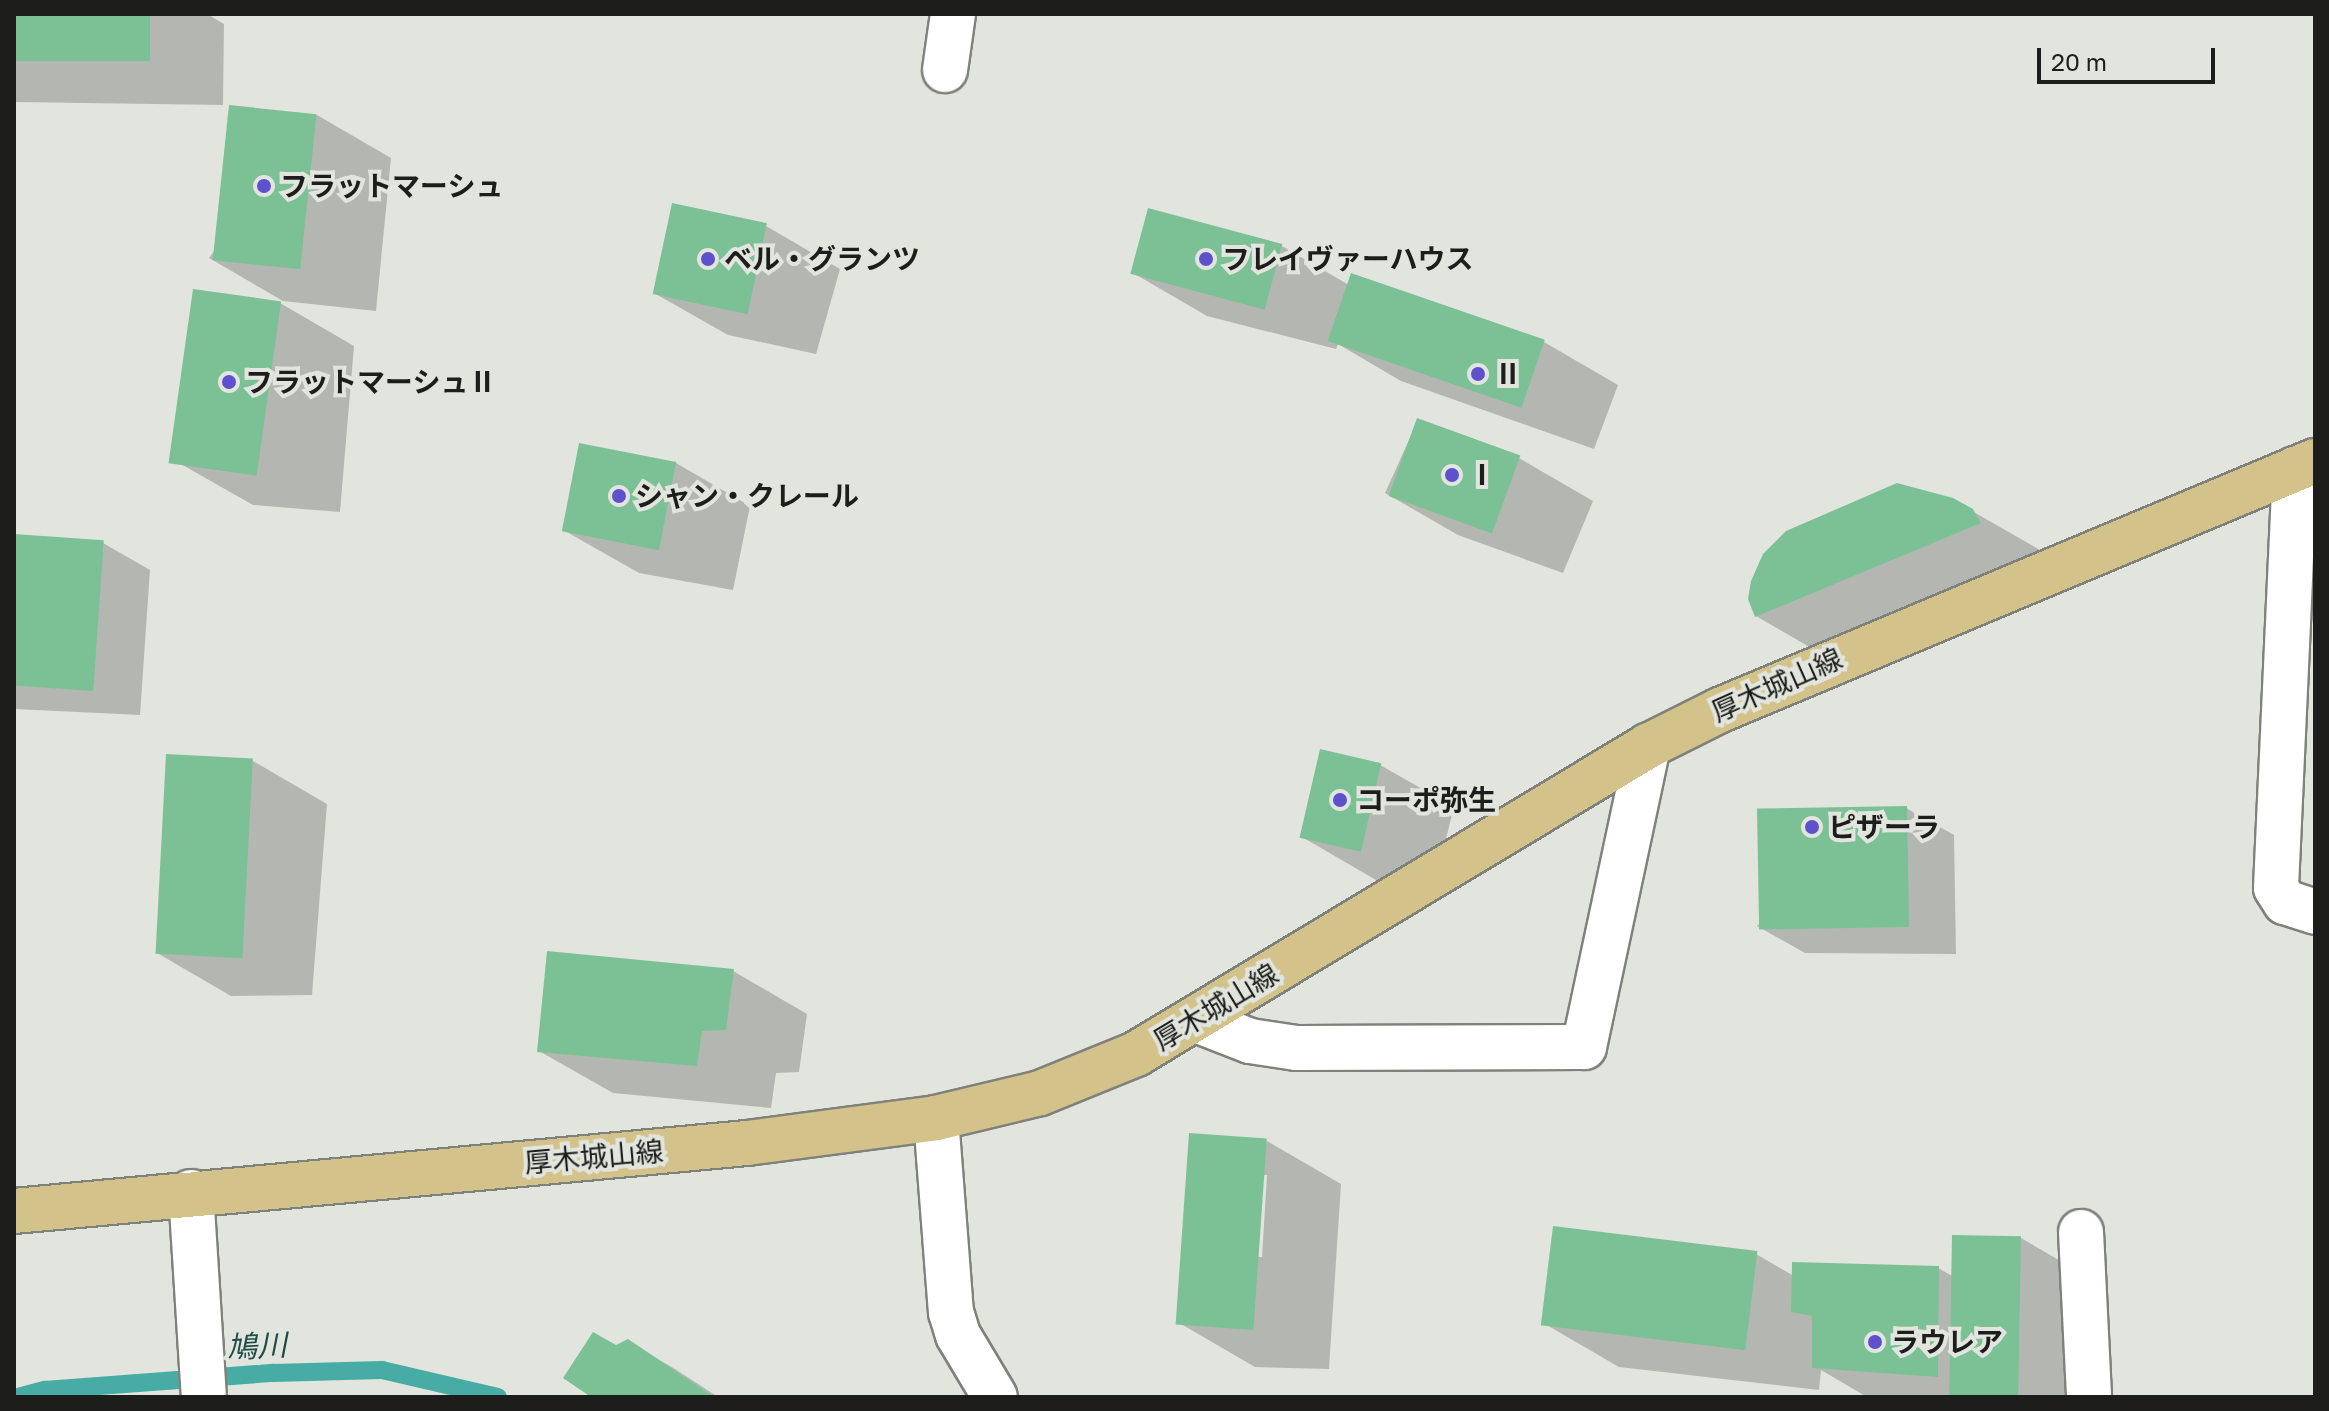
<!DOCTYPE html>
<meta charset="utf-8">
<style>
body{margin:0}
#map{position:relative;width:2329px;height:1411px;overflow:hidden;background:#e2e5de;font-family:"Golos Text","Noto Sans JP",sans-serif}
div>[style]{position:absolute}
.shadow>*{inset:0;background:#0003}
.stream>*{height:18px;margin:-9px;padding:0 9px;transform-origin:9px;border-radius:9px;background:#47aca3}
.building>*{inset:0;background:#7cc196;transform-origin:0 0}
.roads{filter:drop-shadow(2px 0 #7f817b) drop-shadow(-2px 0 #7f817b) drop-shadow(0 2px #7f817b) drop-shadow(0 -2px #7f817b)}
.minor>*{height:44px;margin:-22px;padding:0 22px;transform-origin:22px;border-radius:22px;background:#fff}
.major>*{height:44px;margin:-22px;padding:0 22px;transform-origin:22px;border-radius:22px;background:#d3c28a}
.dots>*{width:22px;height:22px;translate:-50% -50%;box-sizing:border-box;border:4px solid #e2e5de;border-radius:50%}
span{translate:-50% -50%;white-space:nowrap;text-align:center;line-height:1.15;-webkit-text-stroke:8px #e2e5de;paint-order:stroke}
.poi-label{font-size:28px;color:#1d1e1b;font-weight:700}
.left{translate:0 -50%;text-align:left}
.street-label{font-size:28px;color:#1d1e1b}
.water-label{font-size:30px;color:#1e4b47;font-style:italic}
.frame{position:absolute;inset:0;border:16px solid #1d1e1b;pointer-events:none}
.scale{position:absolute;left:2037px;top:48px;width:178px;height:36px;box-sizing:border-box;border:4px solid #1d1e1b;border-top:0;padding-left:10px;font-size:24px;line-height:28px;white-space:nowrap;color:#1d1e1b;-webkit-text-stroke:6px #e2e5de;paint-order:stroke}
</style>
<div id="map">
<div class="shadow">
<i style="clip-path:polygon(14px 14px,207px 14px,224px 24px,223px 105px,14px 102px)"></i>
<i style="clip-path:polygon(317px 115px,391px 158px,376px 311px,283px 301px,209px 258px)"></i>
<i style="clip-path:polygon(1150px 211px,1282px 246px,1349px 285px,1544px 342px,1618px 385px,1594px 449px,1401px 381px,1338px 344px,1336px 349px,1207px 316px,1133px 273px)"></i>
<i style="clip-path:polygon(766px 226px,840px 269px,816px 354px,728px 335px,654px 293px)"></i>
<i style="clip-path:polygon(280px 303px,354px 346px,340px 512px,253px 505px,179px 463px)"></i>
<i style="clip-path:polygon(1418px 420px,1519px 458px,1593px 501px,1563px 573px,1458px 535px,1385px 493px)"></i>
<i style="clip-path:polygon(676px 463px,750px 506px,733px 590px,639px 573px,565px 531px)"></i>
<i style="clip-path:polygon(1972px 511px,2047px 554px,1830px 659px,1756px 616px)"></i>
<i style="clip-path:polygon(14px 536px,103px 543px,150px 570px,140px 715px,14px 709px)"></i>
<i style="clip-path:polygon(253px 761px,327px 804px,312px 995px,231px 996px,157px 953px)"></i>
<i style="clip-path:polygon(1380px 765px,1454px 807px,1433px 890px,1376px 880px,1302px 837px)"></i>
<i style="clip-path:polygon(1906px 808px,1954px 835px,1956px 954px,1805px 953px,1757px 926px)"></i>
<i style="clip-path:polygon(733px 971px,807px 1014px,799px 1072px,776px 1073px,771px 1108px,613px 1093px,539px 1051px)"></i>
<i style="clip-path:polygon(evenodd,1267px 1141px,1341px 1184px,1329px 1369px,1255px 1367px,1181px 1324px,1267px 1141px,1263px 1175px,1267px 1175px,1262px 1257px,1258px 1257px,1263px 1175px)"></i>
<i style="clip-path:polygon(2021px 1238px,2095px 1281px,2097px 1397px,1867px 1397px,1821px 1370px,1819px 1390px,1619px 1367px,1545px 1324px,1756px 1254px,1794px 1276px,1938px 1268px,1954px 1277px)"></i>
<i style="clip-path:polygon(627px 1341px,675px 1369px,718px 1397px,594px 1397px)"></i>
</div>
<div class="stream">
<i style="left:18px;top:1397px;width:28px;rotate:-15deg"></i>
<i style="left:45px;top:1390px;width:229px;rotate:-4.3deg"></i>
<i style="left:273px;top:1373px;width:109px;rotate:-1.6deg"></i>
<i style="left:382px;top:1370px;width:119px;rotate:13.1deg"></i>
</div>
<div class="building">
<i style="left:14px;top:14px;width:136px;height:47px"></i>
<i style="left:229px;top:105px;width:88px;height:156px;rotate:6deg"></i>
<i style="left:672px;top:203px;width:97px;height:93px;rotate:12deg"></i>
<i style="left:1148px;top:208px;width:139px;height:68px;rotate:15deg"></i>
<i style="left:1351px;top:273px;width:205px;height:72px;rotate:19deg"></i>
<i style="left:193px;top:289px;width:89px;height:176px;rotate:8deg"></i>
<i style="left:1417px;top:418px;width:110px;height:83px;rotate:20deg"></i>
<i style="left:579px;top:443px;width:99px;height:90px;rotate:11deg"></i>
<i style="clip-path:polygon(1897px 483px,1953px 498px,1973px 509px,1981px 523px,1755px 617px,1748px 599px,1751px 581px,1763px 554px,1786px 531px)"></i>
<i style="left:14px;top:534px;width:90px;height:151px;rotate:4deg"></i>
<i style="left:1320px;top:749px;width:63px;height:91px;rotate:13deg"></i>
<i style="left:166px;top:754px;width:87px;height:200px;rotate:3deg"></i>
<i style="left:1907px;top:806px;width:121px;height:150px;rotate:89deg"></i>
<i style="clip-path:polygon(547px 951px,734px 969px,726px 1030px,702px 1031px,697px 1066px,537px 1052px)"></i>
<i style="left:1189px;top:1133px;width:78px;height:192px;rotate:4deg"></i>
<i style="left:1553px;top:1226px;width:206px;height:100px;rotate:7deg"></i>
<i style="left:1952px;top:1235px;width:69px;height:162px;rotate:1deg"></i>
<i style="clip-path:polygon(1792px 1262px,1939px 1266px,1938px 1377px,1812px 1368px,1812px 1316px,1791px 1312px)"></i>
<i style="clip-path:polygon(593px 1332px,616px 1345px,628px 1339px,714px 1397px,591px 1397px,563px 1378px)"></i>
</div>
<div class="roads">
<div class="minor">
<i style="left:945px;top:70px;width:57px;rotate:-81.9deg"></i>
<i style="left:2295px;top:469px;width:419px;rotate:92.6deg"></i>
<i style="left:2276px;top:888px;width:17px;rotate:57deg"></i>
<i style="left:2285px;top:902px;width:32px;rotate:18deg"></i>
<i style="left:1196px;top:1020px;width:58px;rotate:21.3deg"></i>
<i style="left:1250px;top:1041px;width:47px;rotate:8.7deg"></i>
<i style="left:1296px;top:1048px;width:288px;rotate:-0.2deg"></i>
<i style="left:1584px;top:1047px;width:308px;rotate:-78deg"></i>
<i style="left:936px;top:1118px;width:195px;rotate:85.6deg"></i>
<i style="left:951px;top:1312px;width:24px;rotate:73deg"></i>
<i style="left:958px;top:1335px;width:72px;rotate:59.2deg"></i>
<i style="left:191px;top:1192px;width:205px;rotate:86.4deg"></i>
<i style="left:2081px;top:1232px;width:165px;rotate:87.2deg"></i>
</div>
<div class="major">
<i style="left:14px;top:1211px;width:736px;rotate:-5.3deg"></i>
<i style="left:747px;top:1143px;width:191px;rotate:-7.5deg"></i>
<i style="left:936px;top:1118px;width:107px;rotate:-13.5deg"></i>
<i style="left:1040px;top:1093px;width:104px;rotate:-22.1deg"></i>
<i style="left:1136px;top:1054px;width:598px;rotate:-31.03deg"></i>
<i style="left:1648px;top:746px;width:80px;rotate:-26.6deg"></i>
<i style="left:1720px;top:710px;width:645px;rotate:-22.71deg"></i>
</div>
</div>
<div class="dots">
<i style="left:264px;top:186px;background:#5d52cb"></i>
<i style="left:708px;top:259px;background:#5d52cb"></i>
<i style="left:1206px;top:259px;background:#5d52cb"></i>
<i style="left:1478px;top:374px;background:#5d52cb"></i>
<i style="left:229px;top:382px;background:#5d52cb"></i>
<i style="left:1452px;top:475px;background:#5d52cb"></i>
<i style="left:619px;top:496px;background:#5d52cb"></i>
<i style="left:1340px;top:800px;background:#5d52cb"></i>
<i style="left:1812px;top:827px;background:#5d52cb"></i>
<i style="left:1875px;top:1342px;background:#5d52cb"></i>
</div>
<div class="poi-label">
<span class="left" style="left:280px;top:186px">フラットマーシュ</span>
<span class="left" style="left:724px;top:259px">ベル・グランツ</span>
<span class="left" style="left:1222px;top:259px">フレイヴァーハウス</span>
<span class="left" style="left:1494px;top:374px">Ⅱ</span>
<span class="left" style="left:245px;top:382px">フラットマーシュⅡ</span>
<span class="left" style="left:1468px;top:475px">Ⅰ</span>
<span class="left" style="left:635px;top:496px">シャン・クレール</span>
<span class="left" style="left:1356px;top:800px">コーポ弥生</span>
<span class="left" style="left:1828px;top:827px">ピザーラ</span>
<span class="left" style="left:1891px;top:1342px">ラウレア</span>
</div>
<div class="street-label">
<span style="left:1777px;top:685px;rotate:-24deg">厚木城山線</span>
<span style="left:1216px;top:1007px;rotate:-31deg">厚木城山線</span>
<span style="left:594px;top:1157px;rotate:-5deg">厚木城山線</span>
</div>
<div class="water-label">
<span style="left:257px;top:1346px;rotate:-3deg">鳩川</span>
</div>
<div class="frame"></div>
<div class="scale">20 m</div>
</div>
